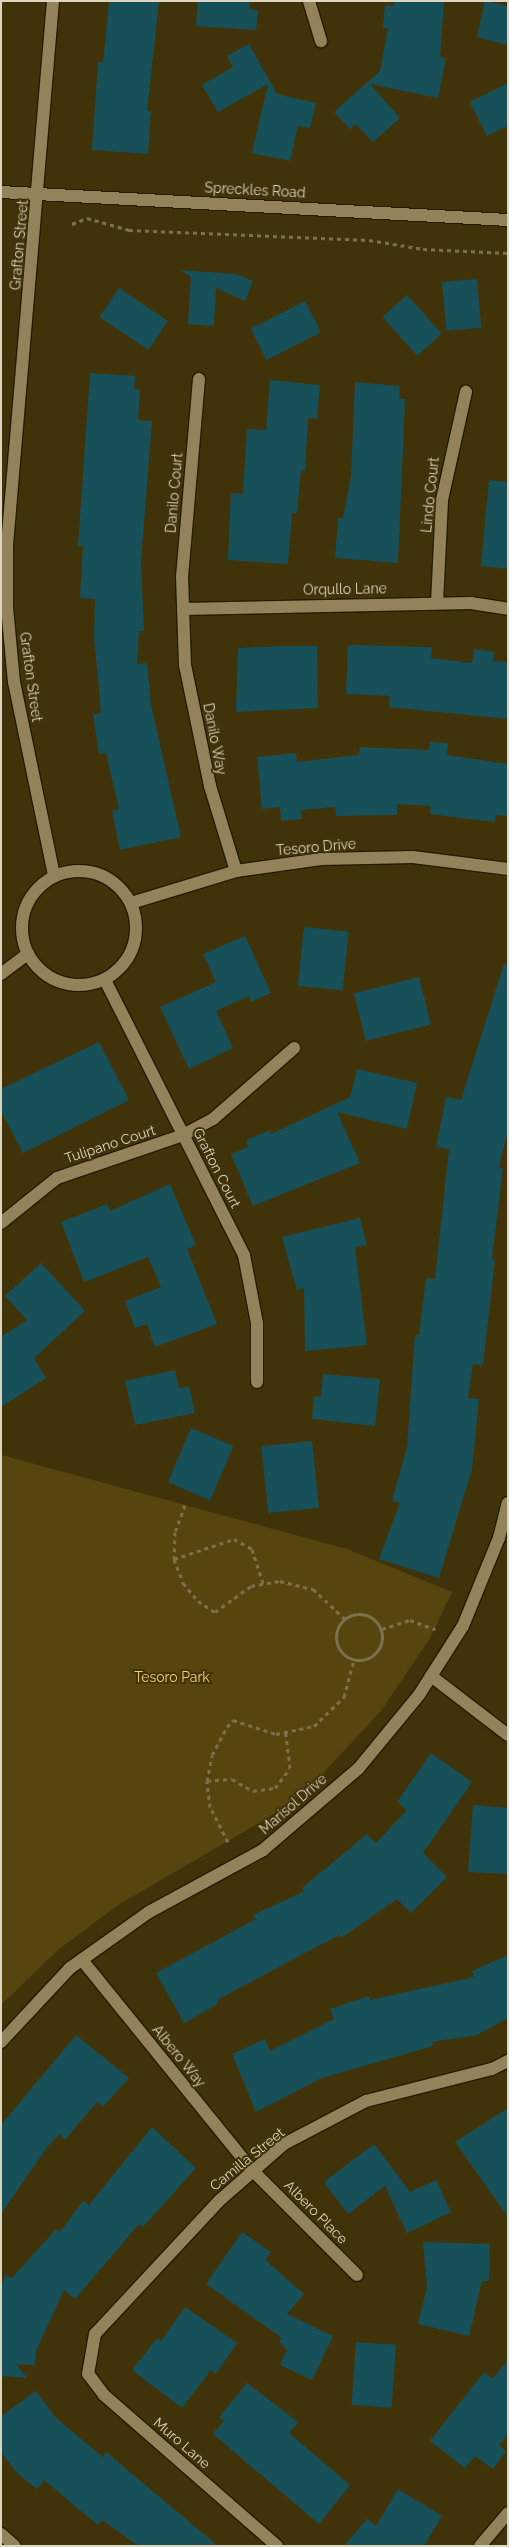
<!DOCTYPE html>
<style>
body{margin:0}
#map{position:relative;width:509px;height:2547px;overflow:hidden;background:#40330a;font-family:Raleway,sans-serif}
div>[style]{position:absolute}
.green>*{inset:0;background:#56450f}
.building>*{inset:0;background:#175059;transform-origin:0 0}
.path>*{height:3px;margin-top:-1.5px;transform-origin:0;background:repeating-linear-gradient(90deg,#7b714f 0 4px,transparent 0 8px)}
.path>.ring{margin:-1.5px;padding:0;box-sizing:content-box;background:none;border:3px solid #7b714f;border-radius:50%}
.roads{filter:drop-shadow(1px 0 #251b00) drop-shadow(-1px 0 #251b00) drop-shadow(0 1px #251b00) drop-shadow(0 -1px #251b00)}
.street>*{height:12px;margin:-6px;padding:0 6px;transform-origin:6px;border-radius:6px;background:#92835b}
.secondary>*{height:12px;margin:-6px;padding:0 6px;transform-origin:6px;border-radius:6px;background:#92835b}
.secondary>.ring{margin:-6px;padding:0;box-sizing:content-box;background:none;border:12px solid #92835b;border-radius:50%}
span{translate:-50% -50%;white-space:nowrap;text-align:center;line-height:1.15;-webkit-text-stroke:4px #40330a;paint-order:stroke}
.street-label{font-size:14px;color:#dcd5c0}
.park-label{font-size:14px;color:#f6d26d}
.frame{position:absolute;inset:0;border:2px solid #dcd5c0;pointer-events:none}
</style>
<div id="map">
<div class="green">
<i style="clip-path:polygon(1px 1455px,347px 1549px,452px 1592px,430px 1638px,381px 1711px,313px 1784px,266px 1819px,118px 1905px,58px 1950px,1px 2005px)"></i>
</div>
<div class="building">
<i style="clip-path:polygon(109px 1px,159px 1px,147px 111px,151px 111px,148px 154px,92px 150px,98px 62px,103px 63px)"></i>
<i style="clip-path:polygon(198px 1px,250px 1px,249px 9px,258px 10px,256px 30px,196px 26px)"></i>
<i style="clip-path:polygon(394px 1px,444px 1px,440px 57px,446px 58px,438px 98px,370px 84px,400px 118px,373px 142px,356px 124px,350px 129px,334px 112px,380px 71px,388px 28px,383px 28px,385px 5px,394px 6px)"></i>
<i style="clip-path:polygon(485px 1px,508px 6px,508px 45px,477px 37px)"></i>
<i style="clip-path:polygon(249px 44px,277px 94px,316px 103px,310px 128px,298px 126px,290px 161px,252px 153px,268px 84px,218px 112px,202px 85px,233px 67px,227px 56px)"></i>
<i style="clip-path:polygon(508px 83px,508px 126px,487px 136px,470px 102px)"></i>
<i style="clip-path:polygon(180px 270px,236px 274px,253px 281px,245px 301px,216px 288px,214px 326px,188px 324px,191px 277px)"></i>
<i style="left:477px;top:279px;width:49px;height:35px;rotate:85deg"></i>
<i style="left:119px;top:288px;width:59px;height:35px;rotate:34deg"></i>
<i style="left:407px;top:295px;width:52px;height:33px;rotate:48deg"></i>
<i style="left:305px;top:301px;width:35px;height:61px;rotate:63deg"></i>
<i style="clip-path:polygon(90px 373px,135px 376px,134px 389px,140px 389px,138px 420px,152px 421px,141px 561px,144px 631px,139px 631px,137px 664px,147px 663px,151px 705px,181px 837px,120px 850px,112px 811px,119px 809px,106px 753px,99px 754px,93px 714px,101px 713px,94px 637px,95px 599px,80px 598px,83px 546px,78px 546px)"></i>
<i style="clip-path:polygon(270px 380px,320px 385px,317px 419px,308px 418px,305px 471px,301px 470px,297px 513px,292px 513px,288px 564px,228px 560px,231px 493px,243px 494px,247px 429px,266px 430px)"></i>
<i style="clip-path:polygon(355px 382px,400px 386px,399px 399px,405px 399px,398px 563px,335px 558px,338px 518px,343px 518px,351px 476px)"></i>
<i style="clip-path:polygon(489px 480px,508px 482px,508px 569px,481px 566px)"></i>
<i style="clip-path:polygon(348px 645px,432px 647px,431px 658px,472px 663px,474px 649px,494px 652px,493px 661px,508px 662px,508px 719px,389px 707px,390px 696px,346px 694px)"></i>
<i style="clip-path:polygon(284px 646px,317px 646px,318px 708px,236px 712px,238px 648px)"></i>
<i style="clip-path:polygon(430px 742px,448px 743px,447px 755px,508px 764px,508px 816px,496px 815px,495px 822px,430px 814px,431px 806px,397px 804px,397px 815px,336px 816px,335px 807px,301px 810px,302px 819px,281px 821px,280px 807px,262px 809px,257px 757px,296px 753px,297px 762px,359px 755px,360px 747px,429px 750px)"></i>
<i style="left:304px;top:927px;width:45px;height:59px;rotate:6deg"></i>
<i style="clip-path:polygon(245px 936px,271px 993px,251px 1002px,249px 996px,216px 1011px,233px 1048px,189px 1069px,160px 1007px,216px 982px,203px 954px)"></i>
<i style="clip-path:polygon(504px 964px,508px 965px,508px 1131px,499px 1167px,503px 1168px,492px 1259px,495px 1260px,483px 1365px,473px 1364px,468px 1398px,479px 1399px,472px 1469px,439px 1578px,379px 1559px,400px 1503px,392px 1501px,407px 1447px,415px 1335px,419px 1335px,426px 1278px,435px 1279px,449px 1149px,436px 1147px,446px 1097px,461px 1100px)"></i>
<i style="left:419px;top:977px;width:49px;height:67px;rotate:76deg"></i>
<i style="clip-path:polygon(99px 1042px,129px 1100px,23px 1153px,1px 1111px,1px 1089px)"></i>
<i style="clip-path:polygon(357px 1069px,417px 1083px,407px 1129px,337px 1112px,360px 1163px,253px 1206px,231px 1154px,248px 1147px,246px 1140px,270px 1130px,271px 1134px,350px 1097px)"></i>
<i style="clip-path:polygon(170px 1184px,196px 1245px,187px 1249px,217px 1324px,155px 1347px,147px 1324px,135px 1328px,125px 1301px,161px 1287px,148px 1257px,84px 1282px,61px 1222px,107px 1204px,110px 1211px)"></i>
<i style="clip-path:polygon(360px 1218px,367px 1245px,355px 1247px,367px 1345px,305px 1351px,304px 1288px,297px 1290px,282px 1237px)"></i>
<i style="clip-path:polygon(41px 1263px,85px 1311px,34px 1358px,46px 1378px,1px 1407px,1px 1337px,27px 1320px,5px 1296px)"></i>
<i style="clip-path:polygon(175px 1370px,179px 1389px,189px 1386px,195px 1413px,135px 1425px,125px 1381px)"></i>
<i style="clip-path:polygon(323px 1374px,380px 1379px,375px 1426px,312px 1419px,314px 1396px,321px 1397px)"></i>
<i style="left:191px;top:1428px;width:46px;height:59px;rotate:23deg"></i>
<i style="left:312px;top:1441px;width:67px;height:51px;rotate:84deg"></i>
<i style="clip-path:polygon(431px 1753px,472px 1782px,423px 1853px,447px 1877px,411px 1913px,397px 1899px,341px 1938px,339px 1935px,217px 2000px,218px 2004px,184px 2023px,156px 1973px,256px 1919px,253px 1915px,305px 1891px,302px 1888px,367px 1834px,376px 1843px,407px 1810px,397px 1802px)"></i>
<i style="clip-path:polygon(473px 1805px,508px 1808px,508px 1874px,468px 1872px)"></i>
<i style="clip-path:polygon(508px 1955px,508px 2018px,477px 2035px,432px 2042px,433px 2046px,322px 2078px,256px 2112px,232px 2054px,265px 2039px,270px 2051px,334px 2019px,330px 2009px,369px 1996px,370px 2000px,474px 1977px,472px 1971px)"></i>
<i style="clip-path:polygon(76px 2035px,129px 2078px,103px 2107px,97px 2102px,65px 2140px,60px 2134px,48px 2146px,1px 2214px,1px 2125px)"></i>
<i style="clip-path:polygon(508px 2108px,508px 2217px,455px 2142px)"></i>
<i style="clip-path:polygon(152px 2127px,196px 2168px,143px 2227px,139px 2224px,75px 2299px,64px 2290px,36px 2351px,35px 2365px,16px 2364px,27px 2378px,1px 2376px,1px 2286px,6px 2275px,12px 2278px,56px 2229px,60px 2232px,83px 2201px,89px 2205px)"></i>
<i style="clip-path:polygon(374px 2144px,410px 2192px,436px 2180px,451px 2212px,407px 2233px,385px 2186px,348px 2214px,324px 2182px)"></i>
<i style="clip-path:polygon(242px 2232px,271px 2252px,265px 2260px,304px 2294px,287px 2314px,333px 2336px,312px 2380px,280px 2365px,287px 2350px,279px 2342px,282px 2338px,206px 2284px)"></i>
<i style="clip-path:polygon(423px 2242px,490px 2244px,489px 2281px,482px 2281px,469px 2336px,418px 2324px,427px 2286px)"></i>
<i style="clip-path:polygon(185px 2307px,237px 2343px,216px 2374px,211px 2370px,182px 2408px,132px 2370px,157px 2338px,161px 2341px)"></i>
<i style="left:356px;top:2342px;width:40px;height:63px;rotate:4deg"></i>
<i style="clip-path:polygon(508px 2360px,508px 2434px,499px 2445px,506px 2451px,493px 2469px,475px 2456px,465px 2468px,430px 2441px,484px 2372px,492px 2379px)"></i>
<i style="clip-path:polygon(247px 2383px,298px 2422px,289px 2433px,350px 2485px,319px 2524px,213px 2434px,224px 2421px,219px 2417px)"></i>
<i style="clip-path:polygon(36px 2391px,56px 2418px,103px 2457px,106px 2452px,218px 2546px,139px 2546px,102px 2520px,98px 2525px,44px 2480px,37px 2489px,17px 2473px,1px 2452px,1px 2416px)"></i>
<i style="clip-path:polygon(398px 2489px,442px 2516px,424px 2546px,344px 2546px,367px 2519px,376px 2526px)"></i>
</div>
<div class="path">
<i style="left:72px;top:224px;width:16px;rotate:-22deg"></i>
<i style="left:87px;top:218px;width:44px;rotate:15.9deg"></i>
<i style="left:129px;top:230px;width:240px;rotate:2.4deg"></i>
<i style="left:369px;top:240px;width:55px;rotate:9.5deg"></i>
<i style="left:423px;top:249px;width:85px;rotate:2.7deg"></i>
<i style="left:185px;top:1505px;width:29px;rotate:110deg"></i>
<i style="left:175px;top:1532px;width:27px;rotate:92deg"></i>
<i style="left:174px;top:1559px;width:26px;rotate:69deg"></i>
<i style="left:183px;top:1583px;width:23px;rotate:50deg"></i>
<i style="left:198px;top:1601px;width:20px;rotate:33deg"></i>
<i style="left:215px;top:1612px;width:44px;rotate:-35.8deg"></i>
<i style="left:251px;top:1586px;width:29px;rotate:-10deg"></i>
<i style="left:280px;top:1581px;width:34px;rotate:14deg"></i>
<i style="left:313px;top:1589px;width:44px;rotate:43.2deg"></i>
<i style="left:174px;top:1559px;width:63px;rotate:-18.4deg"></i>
<i style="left:234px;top:1539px;width:21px;rotate:29deg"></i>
<i style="left:252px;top:1549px;width:36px;rotate:72deg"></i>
<i class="ring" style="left:336px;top:1614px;width:43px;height:43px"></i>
<i style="left:382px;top:1629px;width:29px;rotate:-18deg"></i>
<i style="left:410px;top:1620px;width:27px;rotate:20deg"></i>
<i style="left:207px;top:1781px;width:25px;rotate:-5deg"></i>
<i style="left:232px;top:1779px;width:24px;rotate:30deg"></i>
<i style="left:253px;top:1791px;width:22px;rotate:-8deg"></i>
<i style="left:275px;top:1788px;width:25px;rotate:-53deg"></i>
<i style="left:290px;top:1768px;width:35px;rotate:-97deg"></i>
<i style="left:228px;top:1842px;width:39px;rotate:-117deg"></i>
<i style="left:210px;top:1807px;width:26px;rotate:-97deg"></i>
<i style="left:207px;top:1781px;width:26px;rotate:-79deg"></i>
<i style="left:212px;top:1755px;width:32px;rotate:-62deg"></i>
<i style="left:227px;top:1727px;width:9px;rotate:-49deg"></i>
<i style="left:233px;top:1720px;width:45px;rotate:18deg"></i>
<i style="left:276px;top:1734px;width:39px;rotate:-12deg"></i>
<i style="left:314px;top:1726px;width:42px;rotate:-44deg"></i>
<i style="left:344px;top:1697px;width:38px;rotate:-75deg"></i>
</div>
<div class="roads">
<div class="street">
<i style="left:309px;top:1px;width:42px;rotate:73.3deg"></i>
<i style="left:199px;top:379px;width:198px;rotate:94.9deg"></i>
<i style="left:182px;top:576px;width:89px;rotate:88.1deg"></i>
<i style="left:185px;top:665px;width:124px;rotate:78.3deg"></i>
<i style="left:210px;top:786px;width:89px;rotate:73deg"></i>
<i style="left:437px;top:603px;width:103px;rotate:-87.2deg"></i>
<i style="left:442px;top:500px;width:111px;rotate:-77.5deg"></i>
<i style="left:183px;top:609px;width:288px;rotate:-1.2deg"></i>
<i style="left:471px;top:603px;width:37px;rotate:9deg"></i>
<i style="left:105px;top:980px;width:308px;rotate:63.2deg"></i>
<i style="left:244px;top:1255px;width:69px;rotate:79.2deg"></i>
<i style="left:257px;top:1323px;width:59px;rotate:90deg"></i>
<i style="left:1px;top:1223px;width:72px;rotate:-38.8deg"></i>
<i style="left:57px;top:1178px;width:133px;rotate:-18.8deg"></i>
<i style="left:183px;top:1135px;width:34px;rotate:-28deg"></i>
<i style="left:213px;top:1119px;width:108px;rotate:-41.2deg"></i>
<i style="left:431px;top:1676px;width:97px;rotate:37.5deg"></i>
<i style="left:82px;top:1960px;width:272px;rotate:51deg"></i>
<i style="left:253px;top:2171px;width:147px;rotate:45deg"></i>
<i style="left:1px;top:2042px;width:101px;rotate:-47deg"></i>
<i style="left:70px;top:1968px;width:97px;rotate:-35.3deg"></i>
<i style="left:149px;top:1912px;width:130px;rotate:-28.5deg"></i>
<i style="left:263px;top:1850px;width:125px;rotate:-40.5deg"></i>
<i style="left:358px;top:1769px;width:96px;rotate:-50.5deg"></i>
<i style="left:419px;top:1695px;width:82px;rotate:-57.5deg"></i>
<i style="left:463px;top:1626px;width:95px;rotate:-67.8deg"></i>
<i style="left:499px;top:1538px;width:36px;rotate:-76deg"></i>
<i style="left:277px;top:2546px;width:230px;rotate:-138.9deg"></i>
<i style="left:104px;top:2395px;width:26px;rotate:-127deg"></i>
<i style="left:88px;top:2374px;width:41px;rotate:-80.1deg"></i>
<i style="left:95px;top:2334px;width:183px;rotate:-47deg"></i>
<i style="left:220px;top:2200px;width:85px;rotate:-41.2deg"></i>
<i style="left:284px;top:2144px;width:93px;rotate:-27.7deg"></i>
<i style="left:366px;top:2101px;width:130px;rotate:-14.3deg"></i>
<i style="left:492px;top:2069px;width:18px;rotate:-27deg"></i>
<i style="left:480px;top:2546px;width:43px;rotate:-49.7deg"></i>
</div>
<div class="secondary">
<i style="left:53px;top:1px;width:546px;rotate:94.83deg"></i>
<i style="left:7px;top:545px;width:62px;rotate:90deg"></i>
<i style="left:7px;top:607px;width:75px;rotate:84.7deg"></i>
<i style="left:14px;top:682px;width:198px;rotate:78.3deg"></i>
<i style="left:1px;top:192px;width:508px;rotate:3.16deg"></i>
<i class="ring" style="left:22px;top:871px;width:102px;height:102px"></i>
<i style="left:131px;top:903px;width:110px;rotate:-16.9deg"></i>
<i style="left:236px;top:871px;width:86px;rotate:-8deg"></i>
<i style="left:321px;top:859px;width:92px;rotate:-1.2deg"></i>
<i style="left:413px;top:857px;width:96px;rotate:7.2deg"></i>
<i style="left:1px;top:974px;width:34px;rotate:-37deg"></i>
<i style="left:1px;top:2534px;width:18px;rotate:41deg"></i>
</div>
</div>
<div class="street-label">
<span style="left:255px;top:190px;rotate:3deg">Spreckles Road</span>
<span style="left:19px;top:245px;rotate:-85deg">Grafton Street</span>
<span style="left:174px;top:493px;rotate:-85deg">Danilo Court</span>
<span style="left:430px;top:495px;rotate:-84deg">Lindo Court</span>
<span style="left:345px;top:589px;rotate:-1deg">Orqullo Lane</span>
<span style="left:31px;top:677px;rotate:82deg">Grafton Street</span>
<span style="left:215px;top:739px;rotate:79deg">Danilo Way</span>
<span style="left:316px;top:847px;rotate:-5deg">Tesoro Drive</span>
<span style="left:110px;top:1144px;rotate:-18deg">Tulipano Court</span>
<span style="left:217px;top:1168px;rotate:63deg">Grafton Court</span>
<span style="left:293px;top:1804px;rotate:-41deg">Marisol Drive</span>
<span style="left:179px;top:2056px;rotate:51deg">Albero Way</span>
<span style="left:247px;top:2159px;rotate:-39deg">Camilla Street</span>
<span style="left:316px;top:2212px;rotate:45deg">Albero Place</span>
<span style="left:182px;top:2443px;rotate:41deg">Muro Lane</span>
</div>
<div class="park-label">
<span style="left:172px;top:1677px">Tesoro Park</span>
</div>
<div class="frame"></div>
</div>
